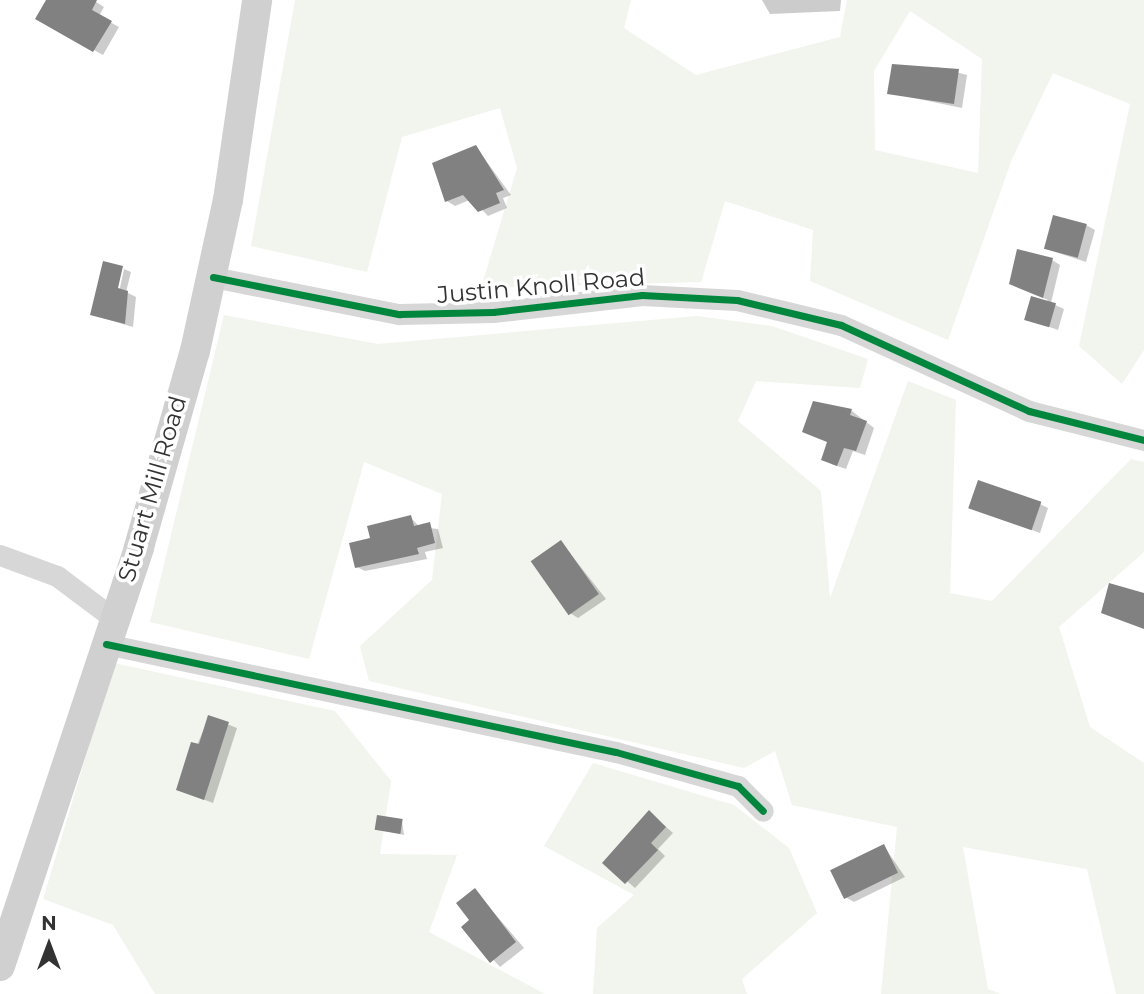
<!DOCTYPE html>
<style>
body{margin:0}
#map{position:relative;width:1144px;height:994px;overflow:hidden;background:#fff;font-family:Montserrat,sans-serif}
div>[style]{position:absolute}
.green>*{inset:0;background:#f1f5ed}
.shadow>*{inset:0;background:#0003}
.building>*{inset:0;background:#818181;transform-origin:0 0}
.street>*{height:21px;margin:-10.5px;padding:0 10.5px;transform-origin:10.5px;border-radius:10.5px;background:#d7d7d7}
.secondary>*{height:30px;margin:-15px;padding:0 15px;transform-origin:15px;border-radius:15px;background:#d0d0d0}
.cycleway>*{height:7px;margin:-3.5px;padding:0 3.5px;transform-origin:3.5px;border-radius:3.5px;background:#00873e}
span{translate:-50% -50%;white-space:nowrap;text-align:center;line-height:1.15;-webkit-text-stroke:7px #fff;paint-order:stroke}
.street-label{font-size:24px;color:#333}
.north{position:absolute;left:14px;top:910px;width:70px;height:70px;-webkit-text-stroke:5px #fff;paint-order:stroke;rotate:0deg;font-size:19px;font-weight:700;line-height:28px;text-align:center;color:#333}
.north::after{content:'';display:block;margin:auto;width:24px;height:32px;background:#333;clip-path:polygon(50% 0,100% 100%,50% 72%,0 100%)}
</style>
<div id="map">
<div class="green">
<i style="clip-path:polygon(evenodd,295px 0,631px 0,624px 28px,696px 75px,840px 37px,847px 0,1144px 0,1144px 350px,1122px 384px,1079px 346px,1130px 104px,1053px 73px,1012px 159px,948px 340px,810px 281px,813px 230px,725px 201px,701px 282px,481px 288px,517px 168px,500px 108px,402px 137px,367px 272px,251px 246px,295px 0,910px 11px,982px 59px,978px 173px,875px 150px,874px 71px,910px 11px)"></i>
<i style="clip-path:polygon(224px 315px,378px 344px,697px 316px,772px 326px,868px 359px,860px 388px,756px 381px,738px 421px,821px 491px,830px 598px,908px 381px,956px 400px,950px 593px,992px 601px,1131px 459px,1144px 462px,1144px 552px,1059px 627px,1090px 727px,1144px 763px,1144px 994px,1116px 994px,1087px 869px,963px 847px,988px 989px,1001px 994px,881px 994px,897px 827px,792px 805px,775px 751px,744px 768px,369px 681px,360px 646px,432px 580px,442px 494px,364px 462px,309px 659px,150px 622px)"></i>
<i style="clip-path:polygon(114px 663px,335px 711px,391px 781px,380px 854px,457px 855px,429px 932px,545px 994px,155px 994px,113px 925px,43px 899px)"></i>
<i style="clip-path:polygon(593px 763px,734px 805px,789px 848px,817px 913px,742px 979px,747px 994px,593px 994px,597px 928px,634px 895px,544px 846px)"></i>
</div>
<div class="shadow">
<i style="clip-path:polygon(48px 0,93px 0,104px 7px,99px 16px,119px 27px,103px 55px,37px 18px)"></i>
<i style="clip-path:polygon(762px 0,841px 0,840px 11px,770px 14px)"></i>
<i style="clip-path:polygon(937px 67px,967px 75px,962px 108px,889px 93px)"></i>
<i style="clip-path:polygon(476px 147px,511px 195px,503px 198px,507px 208px,488px 216px,472px 199px,455px 206px,447px 201px)"></i>
<i style="clip-path:polygon(1086px 225px,1095px 230px,1086px 262px,1046px 249px)"></i>
<i style="clip-path:polygon(1052px 260px,1060px 265px,1051px 303px,1064px 309px,1058px 330px,1027px 319px,1048px 300px,1019px 288px)"></i>
<i style="clip-path:polygon(124px 269px,131px 272px,126px 292px,136px 297px,133px 327px,92px 315px,118px 297px)"></i>
<i style="clip-path:polygon(814px 403px,852px 411px,874px 428px,865px 455px,853px 451px,846px 469px,831px 464px,829px 442px,804px 431px)"></i>
<i style="clip-path:polygon(1040px 504px,1048px 508px,1040px 533px,971px 508px)"></i>
<i style="clip-path:polygon(410px 517px,420px 527px,438px 529px,443px 548px,425px 552px,427px 559px,365px 571px,357px 567px,372px 539px)"></i>
<i style="clip-path:polygon(561px 542px,606px 599px,578px 618px,570px 613px)"></i>
<i style="clip-path:polygon(209px 717px,237px 728px,213px 803px,178px 790px)"></i>
<i style="clip-path:polygon(649px 812px,673px 833px,658px 849px,665px 856px,635px 888px,605px 862px)"></i>
<i style="clip-path:polygon(402px 821px,404px 835px,376px 829px)"></i>
<i style="clip-path:polygon(884px 846px,905px 877px,854px 902px,845px 897px)"></i>
<i style="clip-path:polygon(475px 890px,524px 948px,500px 967px,463px 927px,471px 920px)"></i>
</div>
<div class="building">
<i style="clip-path:polygon(46px 0,97px 0,92px 10px,112px 21px,93px 52px,35px 19px)"></i>
<i style="clip-path:polygon(892px 64px,959px 69px,954px 104px,887px 94px)"></i>
<i style="clip-path:polygon(476px 145px,504px 190px,496px 193px,500px 203px,478px 212px,463px 195px,445px 202px,432px 163px)"></i>
<i style="left:1053px;top:215px;width:35px;height:35px;rotate:15deg"></i>
<i style="clip-path:polygon(1017px 249px,1053px 258px,1043px 298px,1009px 284px)"></i>
<i style="clip-path:polygon(103px 261px,123px 266px,118px 288px,128px 291px,125px 324px,90px 315px)"></i>
<i style="left:1031px;top:296px;width:26px;height:25px;rotate:16deg"></i>
<i style="clip-path:polygon(813px 401px,852px 409px,850px 415px,867px 421px,856px 451px,844px 448px,837px 466px,821px 460px,827px 442px,802px 432px)"></i>
<i style="left:978px;top:480px;width:67px;height:30px;rotate:19deg"></i>
<i style="clip-path:polygon(411px 515px,414px 526px,430px 522px,435px 543px,417px 548px,419px 554px,355px 568px,349px 543px,370px 538px,367px 526px)"></i>
<i style="left:561px;top:540px;width:66px;height:37px;rotate:55deg"></i>
<i style="clip-path:polygon(1109px 583px,1144px 593px,1144px 629px,1101px 613px)"></i>
<i style="clip-path:polygon(208px 715px,229px 722px,204px 800px,176px 790px,191px 742px,199px 744px)"></i>
<i style="clip-path:polygon(649px 810px,666px 827px,651px 843px,658px 850px,625px 884px,602px 863px)"></i>
<i style="left:377px;top:815px;width:26px;height:15px;rotate:9deg"></i>
<i style="left:884px;top:844px;width:32px;height:60px;rotate:64deg"></i>
<i style="clip-path:polygon(475px 888px,516px 942px,490px 963px,461px 927px,469px 920px,456px 903px)"></i>
</div>
<div class="street">
<i style="left:213px;top:277px;width:190px;rotate:11.3deg"></i>
<i style="left:399px;top:314px;width:94px;rotate:-1.2deg"></i>
<i style="left:493px;top:312px;width:150px;rotate:-6.5deg"></i>
<i style="left:642px;top:295px;width:95px;rotate:3deg"></i>
<i style="left:737px;top:300px;width:107px;rotate:13.5deg"></i>
<i style="left:841px;top:325px;width:207px;rotate:24.6deg"></i>
<i style="left:1029px;top:411px;width:119px;rotate:14.2deg"></i>
<i style="left:0;top:555px;width:61px;rotate:20.2deg"></i>
<i style="left:57px;top:576px;width:71px;rotate:37deg"></i>
<i style="left:106px;top:644px;width:521px;rotate:11.96deg"></i>
<i style="left:616px;top:752px;width:127px;rotate:15.6deg"></i>
<i style="left:738px;top:786px;width:35px;rotate:45deg"></i>
</div>
<div class="secondary">
<i style="left:0;top:966px;width:441px;rotate:-71.6deg"></i>
<i style="left:139px;top:547px;width:204px;rotate:-74.1deg"></i>
<i style="left:195px;top:351px;width:155px;rotate:-77.7deg"></i>
<i style="left:228px;top:200px;width:202px;rotate:-81.7deg"></i>
</div>
<div class="cycleway">
<i style="left:213px;top:277px;width:190px;rotate:11.3deg"></i>
<i style="left:399px;top:314px;width:94px;rotate:-1.2deg"></i>
<i style="left:493px;top:312px;width:150px;rotate:-6.5deg"></i>
<i style="left:642px;top:295px;width:95px;rotate:3deg"></i>
<i style="left:737px;top:300px;width:107px;rotate:13.5deg"></i>
<i style="left:841px;top:325px;width:207px;rotate:24.6deg"></i>
<i style="left:1029px;top:411px;width:119px;rotate:14.2deg"></i>
<i style="left:106px;top:644px;width:521px;rotate:11.96deg"></i>
<i style="left:616px;top:752px;width:127px;rotate:15.6deg"></i>
<i style="left:738px;top:786px;width:35px;rotate:45deg"></i>
</div>
<div class="street-label">
<span style="left:541px;top:286px;rotate:-5deg">Justin Knoll Road</span>
<span style="left:152px;top:489px;rotate:-74deg">Stuart Mill Road</span>
</div>
<div class="north">N</div>
</div>
